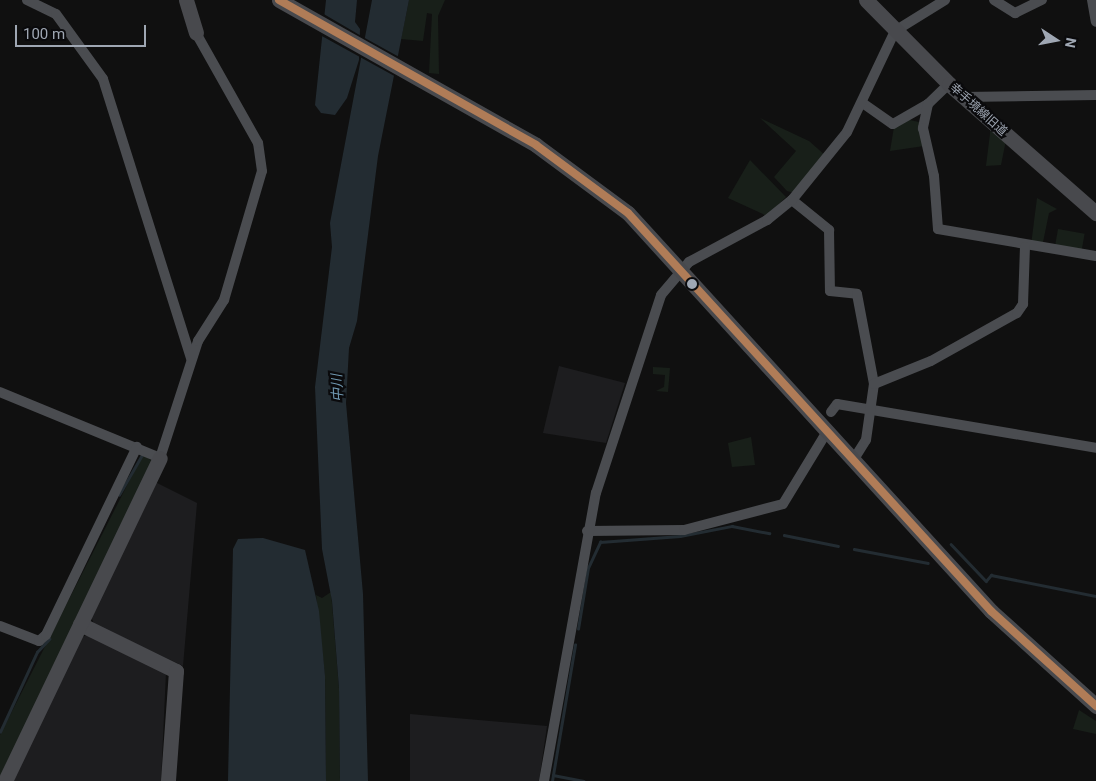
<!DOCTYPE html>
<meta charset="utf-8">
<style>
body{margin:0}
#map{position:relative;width:1096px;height:781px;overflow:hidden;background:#101010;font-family:Roboto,"Noto Sans JP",sans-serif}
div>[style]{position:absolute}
.built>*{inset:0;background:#1d1d1f}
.green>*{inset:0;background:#181f19;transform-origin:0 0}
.water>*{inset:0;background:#232c32}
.pier>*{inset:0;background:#101010}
.stream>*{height:2.5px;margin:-1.25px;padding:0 1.25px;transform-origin:1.25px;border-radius:1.25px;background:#232c32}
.street>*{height:10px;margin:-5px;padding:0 5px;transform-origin:5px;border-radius:5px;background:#4a4c50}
.secondary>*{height:15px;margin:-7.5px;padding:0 7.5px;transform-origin:7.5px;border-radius:7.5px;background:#48494d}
.bus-1>*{height:8px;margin:-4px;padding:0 4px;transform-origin:4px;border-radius:4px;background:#b07c57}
.dots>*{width:14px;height:14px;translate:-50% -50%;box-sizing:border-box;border:2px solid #0a0a0c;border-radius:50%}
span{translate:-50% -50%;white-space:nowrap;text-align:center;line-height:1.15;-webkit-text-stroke:4.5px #0a0a0c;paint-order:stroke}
.street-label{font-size:12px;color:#9fa7b3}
.water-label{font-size:14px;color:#719ab3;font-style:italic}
.north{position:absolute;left:1031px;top:15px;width:50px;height:50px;-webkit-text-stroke:4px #0a0a0c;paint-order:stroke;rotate:101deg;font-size:14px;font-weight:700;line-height:20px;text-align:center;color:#9fa7b3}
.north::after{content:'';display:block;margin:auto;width:18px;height:22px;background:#9fa7b3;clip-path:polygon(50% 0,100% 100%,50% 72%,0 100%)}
.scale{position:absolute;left:15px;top:25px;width:131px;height:22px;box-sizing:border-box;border:2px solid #9fa7b3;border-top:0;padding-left:6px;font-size:15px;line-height:18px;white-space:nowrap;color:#9fa7b3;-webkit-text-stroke:4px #0a0a0c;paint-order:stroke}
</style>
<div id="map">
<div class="built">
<i style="clip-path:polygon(559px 366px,625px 383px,606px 443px,543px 433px)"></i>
<i style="clip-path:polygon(155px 482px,197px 503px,183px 666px,94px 624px,91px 616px)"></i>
<i style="clip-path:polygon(88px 635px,166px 672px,161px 781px,12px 781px,81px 637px)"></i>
<i style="clip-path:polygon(410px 714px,547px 726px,539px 781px,410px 781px)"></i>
</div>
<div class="green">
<i style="clip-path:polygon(409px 0,445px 0,438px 16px,439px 74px,429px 73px,432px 14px,427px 13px,423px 41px,401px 39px)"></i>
<i style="clip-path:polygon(760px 118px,809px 141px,826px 156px,795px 193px,787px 191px,774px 177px,796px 151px)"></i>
<i style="clip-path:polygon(905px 119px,919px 122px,924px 146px,890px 151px,894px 127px)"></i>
<i style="clip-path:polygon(991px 126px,1006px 140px,1001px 165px,986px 166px)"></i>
<i style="clip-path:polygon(750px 160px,786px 197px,767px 216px,728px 198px)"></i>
<i style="clip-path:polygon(1037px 198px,1057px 209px,1049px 213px,1042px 247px,1031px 245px)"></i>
<i style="left:1058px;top:229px;width:27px;height:19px;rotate:10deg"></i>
<i style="clip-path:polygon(653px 367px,670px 368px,668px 392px,656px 391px,664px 387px,665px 375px,653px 374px)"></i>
<i style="clip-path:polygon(751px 437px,755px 465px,732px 467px,728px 443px)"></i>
<i style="clip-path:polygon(143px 454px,153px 462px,0 780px,0 735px)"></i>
<i style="clip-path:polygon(331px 592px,339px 688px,340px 781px,326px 781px,325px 676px,316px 595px,322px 598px)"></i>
<i style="clip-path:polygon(1079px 710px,1096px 721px,1096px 734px,1073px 729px)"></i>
</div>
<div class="water">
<i style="clip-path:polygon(326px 0,357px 0,355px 22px,360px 29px,359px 60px,347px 98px,335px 115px,321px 113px,315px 105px)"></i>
<i style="clip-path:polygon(372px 0,409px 0,378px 156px,357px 321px,349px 348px,346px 403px,363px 594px,368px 781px,340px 781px,339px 688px,332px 601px,322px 549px,315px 387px,332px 247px,330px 223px)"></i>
<i style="clip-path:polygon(263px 538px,305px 550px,319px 611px,325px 676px,326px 781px,228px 781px,233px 549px,238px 539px)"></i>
</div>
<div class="pier">
<i style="clip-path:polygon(322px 13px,363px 37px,363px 49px,363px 37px,401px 58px,398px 78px,320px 35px)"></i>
</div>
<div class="stream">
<i style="left:119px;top:495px;width:46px;rotate:-60.1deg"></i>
<i style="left:784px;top:535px;width:55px;rotate:11.5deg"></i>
<i style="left:951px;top:544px;width:51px;rotate:46.6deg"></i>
<i style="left:986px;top:581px;width:8px;rotate:-50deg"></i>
<i style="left:991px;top:575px;width:107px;rotate:11.3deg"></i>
<i style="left:854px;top:549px;width:75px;rotate:10.7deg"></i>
<i style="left:578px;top:629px;width:62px;rotate:-80.7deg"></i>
<i style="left:588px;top:568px;width:29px;rotate:-65deg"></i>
<i style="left:600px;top:542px;width:80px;rotate:-4.3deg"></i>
<i style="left:680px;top:536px;width:53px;rotate:-10.9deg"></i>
<i style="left:732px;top:526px;width:38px;rotate:11deg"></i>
<i style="left:0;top:732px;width:88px;rotate:-65.2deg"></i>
<i style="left:37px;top:652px;width:18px;rotate:-47deg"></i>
<i style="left:553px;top:775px;width:31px;rotate:11deg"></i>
<i style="left:552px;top:781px;width:138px;rotate:-80.4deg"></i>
</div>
<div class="street">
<i style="left:27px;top:0;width:32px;rotate:26deg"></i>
<i style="left:56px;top:14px;width:80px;rotate:54.1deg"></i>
<i style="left:103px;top:79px;width:293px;rotate:72.5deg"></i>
<i style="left:994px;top:0;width:25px;rotate:32deg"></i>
<i style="left:1015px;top:13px;width:30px;rotate:-26deg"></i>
<i style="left:1092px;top:0;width:22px;rotate:80deg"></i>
<i style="left:963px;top:97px;width:133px;rotate:-0.9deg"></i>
<i style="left:864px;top:104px;width:35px;rotate:35deg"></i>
<i style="left:893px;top:124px;width:40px;rotate:-29.7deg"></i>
<i style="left:928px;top:104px;width:29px;rotate:-44deg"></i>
<i style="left:928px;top:104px;width:25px;rotate:102deg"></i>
<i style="left:923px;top:128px;width:49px;rotate:77.1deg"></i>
<i style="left:934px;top:176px;width:53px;rotate:85.7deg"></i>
<i style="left:938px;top:229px;width:160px;rotate:9.7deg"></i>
<i style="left:792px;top:200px;width:48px;rotate:39deg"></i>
<i style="left:829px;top:230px;width:61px;rotate:89.1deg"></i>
<i style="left:830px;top:291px;width:27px;rotate:6deg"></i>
<i style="left:857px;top:294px;width:92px;rotate:79.3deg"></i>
<i style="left:0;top:392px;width:173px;rotate:22.4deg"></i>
<i style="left:160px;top:458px;width:123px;rotate:-72deg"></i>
<i style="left:198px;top:341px;width:49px;rotate:-57.6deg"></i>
<i style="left:224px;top:300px;width:134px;rotate:-73.6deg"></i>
<i style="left:262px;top:171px;width:28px;rotate:-98deg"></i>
<i style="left:258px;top:143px;width:126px;rotate:-119.4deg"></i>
<i style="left:831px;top:412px;width:10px;rotate:-53deg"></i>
<i style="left:837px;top:404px;width:263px;rotate:9.6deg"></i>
<i style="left:854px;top:459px;width:22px;rotate:-58deg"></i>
<i style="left:866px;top:440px;width:57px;rotate:-81.9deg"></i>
<i style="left:874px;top:384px;width:61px;rotate:-22deg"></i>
<i style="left:931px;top:361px;width:98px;rotate:-29.2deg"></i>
<i style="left:1017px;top:313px;width:11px;rotate:-56deg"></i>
<i style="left:1023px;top:304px;width:57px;rotate:-88deg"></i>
<i style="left:587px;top:531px;width:97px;rotate:-0.6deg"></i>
<i style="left:684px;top:530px;width:102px;rotate:-14.7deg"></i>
<i style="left:783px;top:504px;width:87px;rotate:-58.7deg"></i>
<i style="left:0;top:626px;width:42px;rotate:21deg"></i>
<i style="left:39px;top:641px;width:9px;rotate:-41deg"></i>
<i style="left:46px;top:635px;width:209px;rotate:-64.2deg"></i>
<i style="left:544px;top:781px;width:293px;rotate:-79.8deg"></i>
<i style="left:596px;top:493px;width:208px;rotate:-71.8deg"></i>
<i style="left:661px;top:295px;width:43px;rotate:-49.7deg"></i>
<i style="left:689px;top:262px;width:89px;rotate:-28.3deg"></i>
<i style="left:767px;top:220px;width:32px;rotate:-39deg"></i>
<i style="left:792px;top:200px;width:87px;rotate:-51deg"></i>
<i style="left:847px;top:132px;width:112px;rotate:-64.6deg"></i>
<i style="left:895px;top:31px;width:59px;rotate:-31.8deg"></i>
</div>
<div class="secondary">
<i style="left:186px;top:0;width:34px;rotate:73deg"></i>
<i style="left:279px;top:0;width:295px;rotate:29.4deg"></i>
<i style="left:536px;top:145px;width:114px;rotate:36.5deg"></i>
<i style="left:628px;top:213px;width:539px;rotate:47.63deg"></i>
<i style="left:991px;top:611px;width:142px;rotate:42.1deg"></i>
<i style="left:866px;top:0;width:118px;rotate:45.3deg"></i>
<i style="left:949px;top:84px;width:196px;rotate:41.3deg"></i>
<i style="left:80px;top:624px;width:107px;rotate:26.1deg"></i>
<i style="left:176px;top:671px;width:110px;rotate:94.2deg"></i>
<i style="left:5px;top:781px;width:358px;rotate:-64.4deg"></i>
</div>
<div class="bus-1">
<i style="left:279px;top:0;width:295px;rotate:29.4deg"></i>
<i style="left:536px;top:145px;width:114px;rotate:36.5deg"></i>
<i style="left:628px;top:213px;width:539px;rotate:47.63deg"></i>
<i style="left:991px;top:611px;width:142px;rotate:42.1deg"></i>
</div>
<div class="dots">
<i style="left:692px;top:284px;background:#9fa7b3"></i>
</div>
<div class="street-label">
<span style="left:978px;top:110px;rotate:42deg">幸手境線旧道</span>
</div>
<div class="water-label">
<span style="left:337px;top:388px;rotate:-93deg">中川</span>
</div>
<div class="north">N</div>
<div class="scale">100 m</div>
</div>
